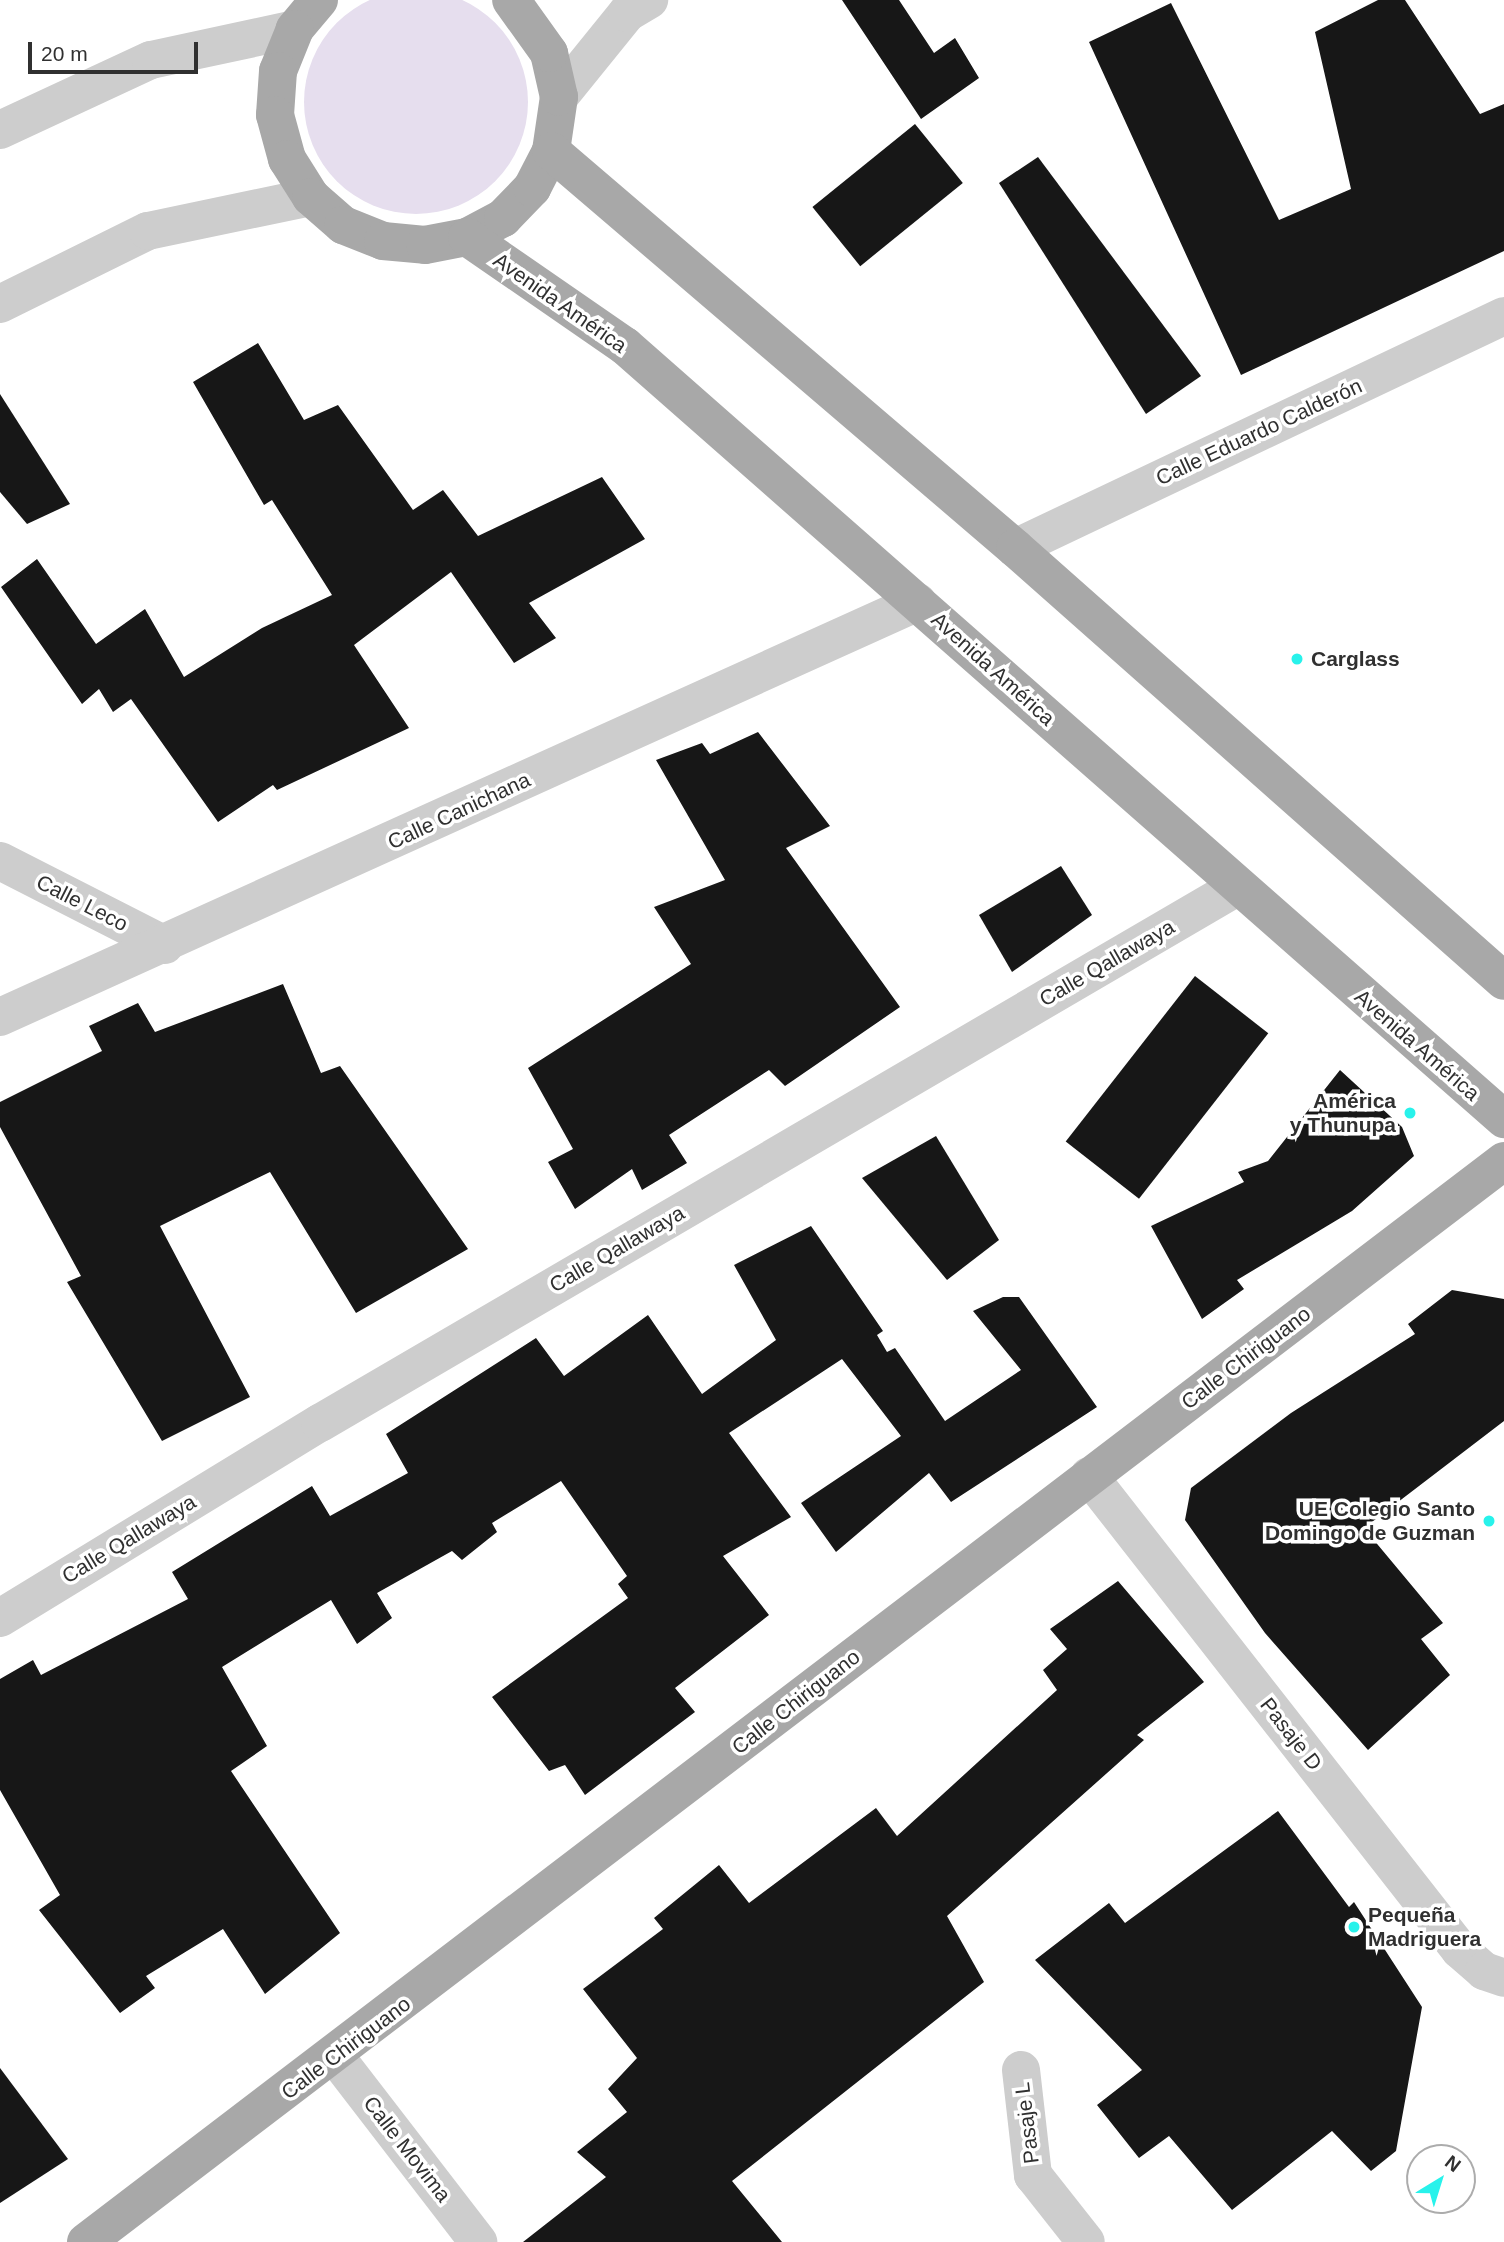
<!DOCTYPE html>
<meta charset="utf-8">
<style>
body{margin:0}
#map{position:relative;width:1504px;height:2242px;overflow:hidden;background:#fff;font-family:Helvetica,sans-serif}
div>[style]{position:absolute}
.green>*{inset:0;background:#e6deee}
.round{border-radius:50%}
.building>*{inset:0;background:#171717;transform-origin:0 0}
.minor>*{height:38px;margin:-19px;padding:0 19px;transform-origin:19px;border-radius:19px;background:#cdcdcd}
.major>*{height:38px;margin:-19px;padding:0 19px;transform-origin:19px;border-radius:19px;background:#a8a8a8}
.dots>*{width:19px;height:19px;translate:-50% -50%;box-sizing:border-box;border:4px solid #fff;border-radius:50%}
span{translate:-50% -50%;white-space:nowrap;text-align:center;line-height:1.15;-webkit-text-stroke:7px #fff;paint-order:stroke}
.street-label{font-size:21px;color:#303030}
.poi-label{font-size:21px;color:#303030;font-weight:700}
.left{translate:0 -50%;text-align:left}
.right{translate:-100% -50%;text-align:right}
.north{position:absolute;left:1406px;top:2144px;width:70px;height:70px;box-sizing:border-box;background:#fff;border:2px solid #acacac;border-radius:50%;rotate:38deg;font-size:19px;font-weight:700;line-height:28px;text-align:center;color:#303030}
.north::after{content:'';display:block;margin:auto;width:24px;height:32px;background:#28f2eb;clip-path:polygon(50% 0,100% 100%,50% 72%,0 100%)}
.scale{position:absolute;left:28px;top:42px;width:170px;height:32px;box-sizing:border-box;border:4px solid #303030;border-top:0;padding-left:9px;font-size:21px;line-height:24px;white-space:nowrap;color:#303030;-webkit-text-stroke:5px #fff;paint-order:stroke}
</style>
<div id="map">
<div class="green">
<i class="round" style="left:304px;top:-10px;width:224px;height:224px"></i>
</div>
<div class="building">
<i style="clip-path:polygon(842px 0,899px 0,934px 53px,955px 38px,979px 78px,921px 119px)"></i>
<i style="clip-path:polygon(1378px 0,1405px 0,1480px 114px,1504px 104px,1504px 251px,1241px 375px,1089px 42px,1171px 3px,1279px 220px,1351px 189px,1315px 32px)"></i>
<i style="left:915px;top:124px;width:76px;height:132px;rotate:51deg"></i>
<i style="clip-path:polygon(1038px 157px,1201px 376px,1146px 414px,999px 183px)"></i>
<i style="clip-path:polygon(258px 343px,304px 420px,338px 405px,413px 510px,443px 490px,478px 536px,602px 477px,645px 539px,529px 603px,556px 638px,514px 663px,451px 572px,354px 645px,409px 728px,277px 790px,273px 785px,218px 822px,131px 699px,113px 712px,99px 689px,82px 704px,1px 587px,37px 559px,96px 644px,145px 609px,184px 677px,262px 628px,332px 595px,272px 500px,264px 505px,193px 382px)"></i>
<i style="clip-path:polygon(0 394px,70px 504px,27px 524px,0 492px)"></i>
<i style="clip-path:polygon(758px 732px,830px 826px,786px 848px,900px 1007px,785px 1086px,769px 1070px,669px 1135px,687px 1163px,642px 1190px,632px 1169px,575px 1209px,548px 1162px,573px 1149px,528px 1068px,691px 964px,654px 907px,725px 880px,656px 760px,702px 743px,710px 754px)"></i>
<i style="clip-path:polygon(1061px 866px,1092px 915px,1012px 972px,979px 915px)"></i>
<i style="left:1195px;top:976px;width:93px;height:210px;rotate:38deg"></i>
<i style="clip-path:polygon(283px 984px,321px 1073px,340px 1066px,468px 1249px,356px 1313px,270px 1172px,160px 1226px,250px 1397px,162px 1441px,67px 1282px,81px 1276px,0 1127px,0 1102px,102px 1051px,89px 1026px,138px 1003px,155px 1032px)"></i>
<i style="clip-path:polygon(1340px 1070px,1402px 1127px,1414px 1156px,1352px 1211px,1237px 1280px,1244px 1289px,1202px 1319px,1151px 1226px,1244px 1182px,1238px 1172px,1268px 1161px)"></i>
<i style="clip-path:polygon(936px 1136px,999px 1240px,947px 1280px,862px 1178px)"></i>
<i style="clip-path:polygon(811px 1226px,883px 1331px,877px 1335px,887px 1352px,895px 1348px,945px 1421px,1021px 1370px,973px 1311px,1003px 1297px,1019px 1297px,1097px 1407px,951px 1502px,929px 1473px,836px 1552px,801px 1503px,901px 1436px,842px 1359px,729px 1433px,791px 1517px,723px 1556px,769px 1615px,675px 1688px,695px 1712px,585px 1795px,565px 1765px,549px 1771px,492px 1697px,628px 1598px,618px 1584px,627px 1576px,561px 1481px,492px 1523px,497px 1532px,462px 1560px,452px 1551px,377px 1593px,392px 1618px,357px 1644px,331px 1600px,222px 1667px,267px 1746px,231px 1771px,340px 1933px,265px 1994px,223px 1929px,146px 1976px,155px 1988px,120px 2013px,39px 1910px,60px 1895px,0 1790px,0 1679px,33px 1660px,41px 1675px,188px 1599px,172px 1572px,312px 1486px,330px 1516px,408px 1473px,386px 1434px,536px 1338px,564px 1376px,648px 1315px,702px 1394px,776px 1340px,734px 1265px)"></i>
<i style="clip-path:polygon(1452px 1290px,1504px 1299px,1504px 1421px,1368px 1525px,1368px 1533px,1443px 1623px,1421px 1639px,1450px 1675px,1368px 1750px,1265px 1633px,1185px 1520px,1191px 1488px,1291px 1413px,1415px 1334px,1408px 1324px)"></i>
<i style="clip-path:polygon(1118px 1581px,1204px 1682px,1137px 1735px,1144px 1740px,947px 1916px,984px 1982px,732px 2181px,782px 2242px,523px 2242px,606px 2177px,577px 2152px,627px 2112px,608px 2089px,637px 2058px,583px 1989px,663px 1929px,654px 1918px,719px 1865px,749px 1903px,876px 1808px,897px 1836px,1057px 1690px,1043px 1670px,1067px 1649px,1050px 1629px)"></i>
<i style="clip-path:polygon(1278px 1811px,1349px 1907px,1354px 1902px,1422px 2007px,1396px 2151px,1371px 2171px,1332px 2131px,1232px 2210px,1169px 2136px,1139px 2158px,1097px 2105px,1142px 2070px,1035px 1960px,1109px 1903px,1125px 1923px)"></i>
<i style="clip-path:polygon(0 2068px,68px 2159px,0 2203px)"></i>
</div>
<div class="minor">
<i style="left:559px;top:97px;width:108px;rotate:-51deg"></i>
<i style="left:627px;top:13px;width:26px;rotate:-31deg"></i>
<i style="left:0;top:130px;width:166px;rotate:-24.9deg"></i>
<i style="left:151px;top:60px;width:147px;rotate:-12.1deg"></i>
<i style="left:0;top:304px;width:165px;rotate:-26.3deg"></i>
<i style="left:148px;top:231px;width:167px;rotate:-11.8deg"></i>
<i style="left:1015px;top:548px;width:541px;rotate:-25.38deg"></i>
<i style="left:0;top:861px;width:185px;rotate:27deg"></i>
<i style="left:0;top:1017px;width:1007px;rotate:-24.33deg"></i>
<i style="left:1089px;top:1476px;width:602px;rotate:51.95deg"></i>
<i style="left:1460px;top:1950px;width:32px;rotate:41deg"></i>
<i style="left:1484px;top:1971px;width:21px;rotate:19deg"></i>
<i style="left:0;top:1618px;width:375px;rotate:-31.4deg"></i>
<i style="left:320px;top:1423px;width:1062px;rotate:-30.31deg"></i>
<i style="left:335px;top:2056px;width:235px;rotate:52.4deg"></i>
<i style="left:1021px;top:2070px;width:106px;rotate:83.5deg"></i>
<i style="left:1033px;top:2175px;width:85px;rotate:51.7deg"></i>
</div>
<div class="major">
<i style="left:319px;top:0;width:38px;rotate:130deg"></i>
<i style="left:295px;top:29px;width:45px;rotate:112deg"></i>
<i style="left:278px;top:71px;width:44px;rotate:93.9deg"></i>
<i style="left:275px;top:115px;width:46px;rotate:74.7deg"></i>
<i style="left:287px;top:159px;width:45px;rotate:57.7deg"></i>
<i style="left:311px;top:197px;width:43px;rotate:41.2deg"></i>
<i style="left:343px;top:225px;width:43px;rotate:21.8deg"></i>
<i style="left:383px;top:241px;width:42px;rotate:5.4deg"></i>
<i style="left:425px;top:245px;width:43px;rotate:-10.8deg"></i>
<i style="left:467px;top:237px;width:41px;rotate:-27.8deg"></i>
<i style="left:503px;top:218px;width:42px;rotate:-46deg"></i>
<i style="left:532px;top:188px;width:42px;rotate:-62.8deg"></i>
<i style="left:551px;top:151px;width:55px;rotate:-81.6deg"></i>
<i style="left:559px;top:97px;width:45px;rotate:-102.8deg"></i>
<i style="left:549px;top:53px;width:65px;rotate:-125.6deg"></i>
<i style="left:551px;top:151px;width:611px;rotate:40.55deg"></i>
<i style="left:1015px;top:548px;width:653px;rotate:41.52deg"></i>
<i style="left:467px;top:237px;width:192px;rotate:34.6deg"></i>
<i style="left:625px;top:346px;width:1171px;rotate:41.33deg"></i>
<i style="left:86px;top:2242px;width:1783px;rotate:-37.32deg"></i>
</div>
<div class="dots">
<i style="left:1297px;top:659px;background:#28f2eb"></i>
<i style="left:1410px;top:1113px;background:#28f2eb"></i>
<i style="left:1489px;top:1521px;background:#28f2eb"></i>
<i style="left:1354px;top:1927px;background:#28f2eb"></i>
</div>
<div class="street-label">
<span style="left:560px;top:303px;rotate:35deg">Avenida América</span>
<span style="left:1259px;top:432px;rotate:-25deg">Calle Eduardo Calderón</span>
<span style="left:993px;top:669px;rotate:42deg">Avenida América</span>
<span style="left:459px;top:811px;rotate:-25deg">Calle Canichana</span>
<span style="left:82px;top:903px;rotate:27deg">Calle Leco</span>
<span style="left:1107px;top:963px;rotate:-30deg">Calle Qallawaya</span>
<span style="left:1417px;top:1045px;rotate:41deg">Avenida América</span>
<span style="left:617px;top:1249px;rotate:-30deg">Calle Qallawaya</span>
<span style="left:1246px;top:1358px;rotate:-37deg">Calle Chiriguano</span>
<span style="left:129px;top:1539px;rotate:-31deg">Calle Qallawaya</span>
<span style="left:796px;top:1702px;rotate:-38deg">Calle Chiriguano</span>
<span style="left:1291px;top:1734px;rotate:52deg">Pasaje D</span>
<span style="left:346px;top:2048px;rotate:-37deg">Calle Chiriguano</span>
<span style="left:1027px;top:2123px;rotate:-97deg">Pasaje L</span>
<span style="left:407px;top:2149px;rotate:52deg">Calle Movima</span>
</div>
<div class="poi-label">
<span class="left" style="left:1311px;top:659px">Carglass</span>
<span class="right" style="left:1396px;top:1113px">América<br>y Thunupa</span>
<span class="right" style="left:1475px;top:1521px">UE Colegio Santo<br>Domingo de Guzman</span>
<span class="left" style="left:1368px;top:1927px">Pequeña<br>Madriguera</span>
</div>
<div class="north">N</div>
<div class="scale">20 m</div>
</div>
